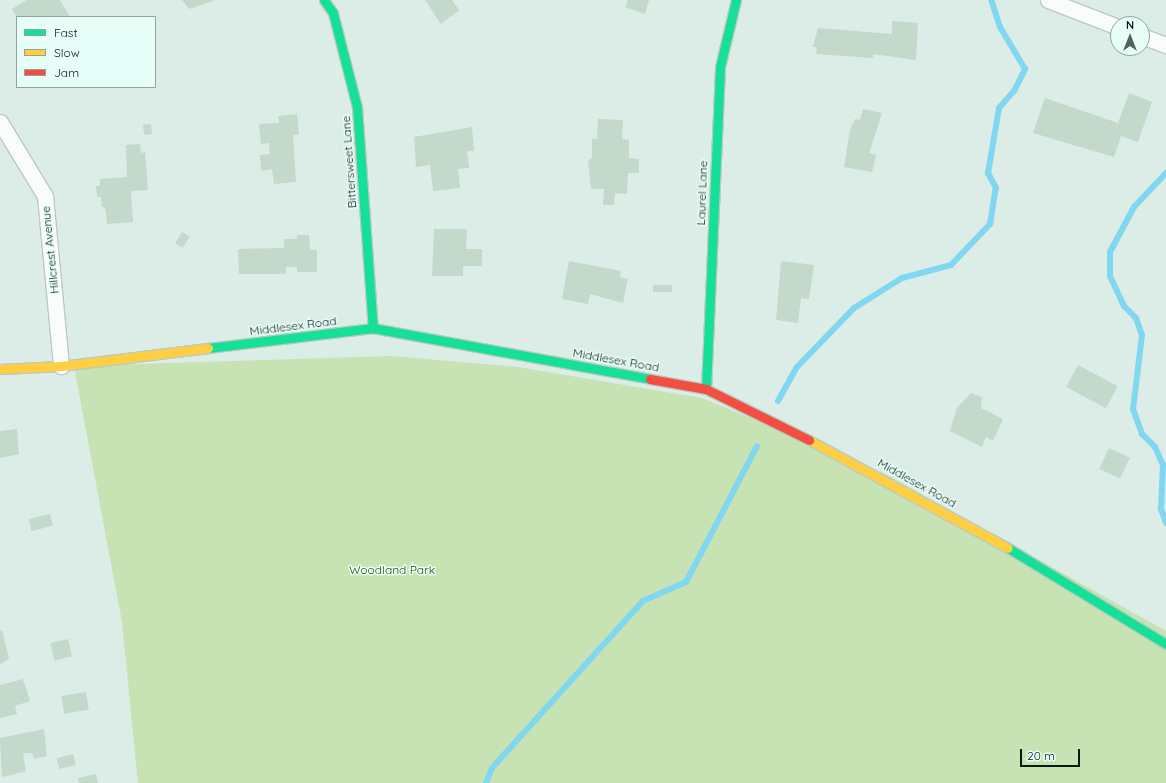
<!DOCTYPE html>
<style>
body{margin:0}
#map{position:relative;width:1166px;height:783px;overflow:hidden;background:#dcece7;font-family:Quicksand,sans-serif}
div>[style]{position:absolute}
.green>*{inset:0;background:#c7e3b4}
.stream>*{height:6px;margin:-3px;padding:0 3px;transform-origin:3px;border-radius:3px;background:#80d7ef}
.building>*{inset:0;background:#c2d9cc;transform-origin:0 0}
.roads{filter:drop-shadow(1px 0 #bcc9c4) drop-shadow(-1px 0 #bcc9c4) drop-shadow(0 1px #bcc9c4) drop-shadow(0 -1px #bcc9c4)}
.street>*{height:15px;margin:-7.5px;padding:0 7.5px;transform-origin:7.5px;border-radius:7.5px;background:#fafcfb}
.fast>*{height:9px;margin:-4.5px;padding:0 4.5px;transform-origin:4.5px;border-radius:4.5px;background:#16e098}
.slow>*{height:9px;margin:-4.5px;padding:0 4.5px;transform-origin:4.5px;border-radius:4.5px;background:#ffcf43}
.jam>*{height:9px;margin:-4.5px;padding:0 4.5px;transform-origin:4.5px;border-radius:4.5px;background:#f24e42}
span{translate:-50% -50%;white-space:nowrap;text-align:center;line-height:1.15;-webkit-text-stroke:3px #e7fff8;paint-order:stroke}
.street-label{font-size:12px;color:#0d1815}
.park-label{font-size:12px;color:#2f460a}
.legend{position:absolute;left:16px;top:16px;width:140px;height:72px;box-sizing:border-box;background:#e7fff8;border:1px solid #90a39d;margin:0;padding:5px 7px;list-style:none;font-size:12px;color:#0d1815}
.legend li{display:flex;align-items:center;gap:8px;height:20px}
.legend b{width:20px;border:1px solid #90a39d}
.north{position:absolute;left:1110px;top:16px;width:40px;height:40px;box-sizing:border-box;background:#e7fff8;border:1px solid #90a39d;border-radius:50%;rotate:0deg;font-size:11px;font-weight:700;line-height:16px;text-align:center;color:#0d1815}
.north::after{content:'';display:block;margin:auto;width:14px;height:18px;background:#55625e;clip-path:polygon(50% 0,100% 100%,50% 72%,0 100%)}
.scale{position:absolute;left:1020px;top:749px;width:60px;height:18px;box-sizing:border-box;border:2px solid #0d1815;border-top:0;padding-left:5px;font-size:12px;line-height:14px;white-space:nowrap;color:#0d1815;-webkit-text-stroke:3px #e7fff8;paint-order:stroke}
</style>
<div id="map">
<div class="green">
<i style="clip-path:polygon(392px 356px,518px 367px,702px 398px,886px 474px,1166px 631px,1166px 783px,138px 783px,122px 622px,74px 366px)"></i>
</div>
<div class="stream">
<i style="left:1166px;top:173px;width:47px;rotate:133.3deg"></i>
<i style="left:1134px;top:207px;width:51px;rotate:118.1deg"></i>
<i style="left:1110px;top:252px;width:24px;rotate:90deg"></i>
<i style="left:1110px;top:276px;width:33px;rotate:65deg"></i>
<i style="left:1124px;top:306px;width:17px;rotate:45deg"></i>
<i style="left:1136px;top:318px;width:18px;rotate:71deg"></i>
<i style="left:1142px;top:335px;width:75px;rotate:96.9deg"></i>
<i style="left:1133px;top:409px;width:27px;rotate:70deg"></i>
<i style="left:1142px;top:434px;width:18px;rotate:45deg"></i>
<i style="left:1155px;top:447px;width:20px;rotate:66deg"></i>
<i style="left:1163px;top:465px;width:44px;rotate:92.6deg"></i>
<i style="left:1161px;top:509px;width:15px;rotate:70deg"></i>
<i style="left:778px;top:401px;width:38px;rotate:-61deg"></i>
<i style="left:796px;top:368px;width:83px;rotate:-46deg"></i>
<i style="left:854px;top:308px;width:57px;rotate:-32deg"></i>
<i style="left:902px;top:278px;width:51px;rotate:-14.9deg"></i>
<i style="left:951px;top:265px;width:57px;rotate:-46.4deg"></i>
<i style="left:990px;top:224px;width:36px;rotate:-81deg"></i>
<i style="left:996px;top:188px;width:17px;rotate:-118deg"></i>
<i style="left:988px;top:173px;width:66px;rotate:-80.4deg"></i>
<i style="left:999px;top:108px;width:23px;rotate:-49deg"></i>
<i style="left:1014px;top:91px;width:25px;rotate:-63deg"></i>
<i style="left:1025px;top:69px;width:49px;rotate:-120.8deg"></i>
<i style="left:1000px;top:27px;width:28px;rotate:-108deg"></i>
<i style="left:486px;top:783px;width:16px;rotate:-68deg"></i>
<i style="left:492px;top:768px;width:225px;rotate:-47.9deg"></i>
<i style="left:643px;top:601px;width:47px;rotate:-23.8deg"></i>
<i style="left:686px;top:582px;width:153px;rotate:-62.4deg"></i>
</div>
<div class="building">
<i style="clip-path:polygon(27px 0,60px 0,70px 17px,17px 17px,12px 9px)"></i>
<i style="clip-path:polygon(182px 0,216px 0,189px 9px)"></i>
<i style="clip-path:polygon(425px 0,452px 0,459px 10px,441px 24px)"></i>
<i style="clip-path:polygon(628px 0,649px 0,645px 14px,625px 7px)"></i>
<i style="clip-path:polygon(892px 21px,918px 23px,916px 60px,873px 54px,873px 58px,816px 54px,817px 47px,813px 47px,818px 28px,892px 34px)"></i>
<i style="clip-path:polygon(1129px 93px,1152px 102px,1138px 142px,1121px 136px,1114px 157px,1033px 133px,1045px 98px,1118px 123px)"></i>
<i style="clip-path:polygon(863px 109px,882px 113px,869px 153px,876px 155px,872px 172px,844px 167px,850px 130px,855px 119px,860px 120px)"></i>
<i style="clip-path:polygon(297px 114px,299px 134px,293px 135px,296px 182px,274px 184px,272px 169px,261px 171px,260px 155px,270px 154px,269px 143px,261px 144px,259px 124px,279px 123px,278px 116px)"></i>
<i style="clip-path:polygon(598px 119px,623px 120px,622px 139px,629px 140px,629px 158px,639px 159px,639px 173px,628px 173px,627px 194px,615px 193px,614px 205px,603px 205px,604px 189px,591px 189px,588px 161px,592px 158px,592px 139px,597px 139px)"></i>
<i style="left:151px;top:124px;width:10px;height:8px;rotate:84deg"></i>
<i style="clip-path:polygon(472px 127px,474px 151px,467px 151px,469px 168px,458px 169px,460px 188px,433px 191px,430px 165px,416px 167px,414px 137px)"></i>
<i style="clip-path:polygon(140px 144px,141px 153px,145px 152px,148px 190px,131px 191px,133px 222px,107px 224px,105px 207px,102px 207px,101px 197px,97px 197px,96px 186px,100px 186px,100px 179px,127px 177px,126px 145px)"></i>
<i style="clip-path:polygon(434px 229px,467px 229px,466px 249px,482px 249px,482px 266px,463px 266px,463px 276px,432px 276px)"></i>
<i style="left:182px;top:232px;width:9px;height:13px;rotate:32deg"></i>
<i style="clip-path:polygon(297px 235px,309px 235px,310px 250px,317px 250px,317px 272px,297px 272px,297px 267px,286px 267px,286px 274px,239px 274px,238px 249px,284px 248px,284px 239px,297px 239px)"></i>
<i style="clip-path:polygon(569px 261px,621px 271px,620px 277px,628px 279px,623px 303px,590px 294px,588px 304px,562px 299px)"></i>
<i style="clip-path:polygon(781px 261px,814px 265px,809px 299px,801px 298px,798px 323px,776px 320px)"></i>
<i style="left:653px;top:285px;width:19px;height:7px"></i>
<i style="left:1078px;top:365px;width:45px;height:25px;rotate:28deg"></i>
<i style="clip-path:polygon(971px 393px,982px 397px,981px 408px,1003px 419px,993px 441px,986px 437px,982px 447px,950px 431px,957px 408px)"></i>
<i style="clip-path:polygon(17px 429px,19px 454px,0 458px,0 431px)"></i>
<i style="left:1109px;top:448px;width:23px;height:23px;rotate:25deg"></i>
<i style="left:50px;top:514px;width:12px;height:22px;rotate:76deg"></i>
<i style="clip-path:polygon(2px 630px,9px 659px,0 664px,0 631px)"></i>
<i style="left:68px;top:639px;width:18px;height:18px;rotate:77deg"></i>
<i style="clip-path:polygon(23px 679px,30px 701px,15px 706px,17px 714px,0 718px,0 685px)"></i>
<i style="left:86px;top:692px;width:18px;height:25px;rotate:81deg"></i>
<i style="clip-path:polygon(44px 729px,47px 756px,34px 759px,32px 753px,23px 753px,26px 771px,2px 777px,0 738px)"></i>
<i style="left:73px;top:754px;width:11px;height:17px;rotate:75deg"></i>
<i style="clip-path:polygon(96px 774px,98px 783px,79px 783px,78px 778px)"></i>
</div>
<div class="roads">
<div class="street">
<i style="left:1048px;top:0;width:75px;rotate:21.1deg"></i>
<i style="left:1142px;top:36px;width:26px;rotate:21deg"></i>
<i style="left:0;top:122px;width:87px;rotate:58.7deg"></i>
<i style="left:45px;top:196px;width:171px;rotate:84.6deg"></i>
</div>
<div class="fast">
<i style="left:324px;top:0;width:16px;rotate:55deg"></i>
<i style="left:333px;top:13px;width:97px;rotate:75.7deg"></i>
<i style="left:357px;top:107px;width:222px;rotate:85.9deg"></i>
<i style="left:208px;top:348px;width:166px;rotate:-6.9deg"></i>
<i style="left:373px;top:328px;width:282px;rotate:10.4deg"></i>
<i style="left:706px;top:389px;width:322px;rotate:-87.5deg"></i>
<i style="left:720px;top:67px;width:69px;rotate:-76.6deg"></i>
<i style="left:1008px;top:548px;width:185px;rotate:31.3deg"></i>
</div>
<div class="slow">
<i style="left:0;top:369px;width:61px;rotate:-2.8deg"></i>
<i style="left:61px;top:366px;width:148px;rotate:-7deg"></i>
<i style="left:809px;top:440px;width:226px;rotate:28.5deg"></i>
</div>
<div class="jam">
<i style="left:650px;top:379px;width:57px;rotate:10.1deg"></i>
<i style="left:706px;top:389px;width:115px;rotate:26.3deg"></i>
</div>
</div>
<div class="street-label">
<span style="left:349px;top:162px;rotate:-94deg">Bittersweet Lane</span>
<span style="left:702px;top:193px;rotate:-88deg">Laurel Lane</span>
<span style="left:50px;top:250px;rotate:-96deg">Hillcrest Avenue</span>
<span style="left:293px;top:326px;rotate:-7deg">Middlesex Road</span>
<span style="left:616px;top:360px;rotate:10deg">Middlesex Road</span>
<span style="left:917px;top:483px;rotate:29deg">Middlesex Road</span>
</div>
<div class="park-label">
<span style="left:392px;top:570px">Woodland Park</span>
</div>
<ul class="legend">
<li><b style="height:5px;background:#16e098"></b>Fast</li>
<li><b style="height:5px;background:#ffcf43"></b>Slow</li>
<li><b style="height:5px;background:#f24e42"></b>Jam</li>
</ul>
<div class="north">N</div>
<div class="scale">20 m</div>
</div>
